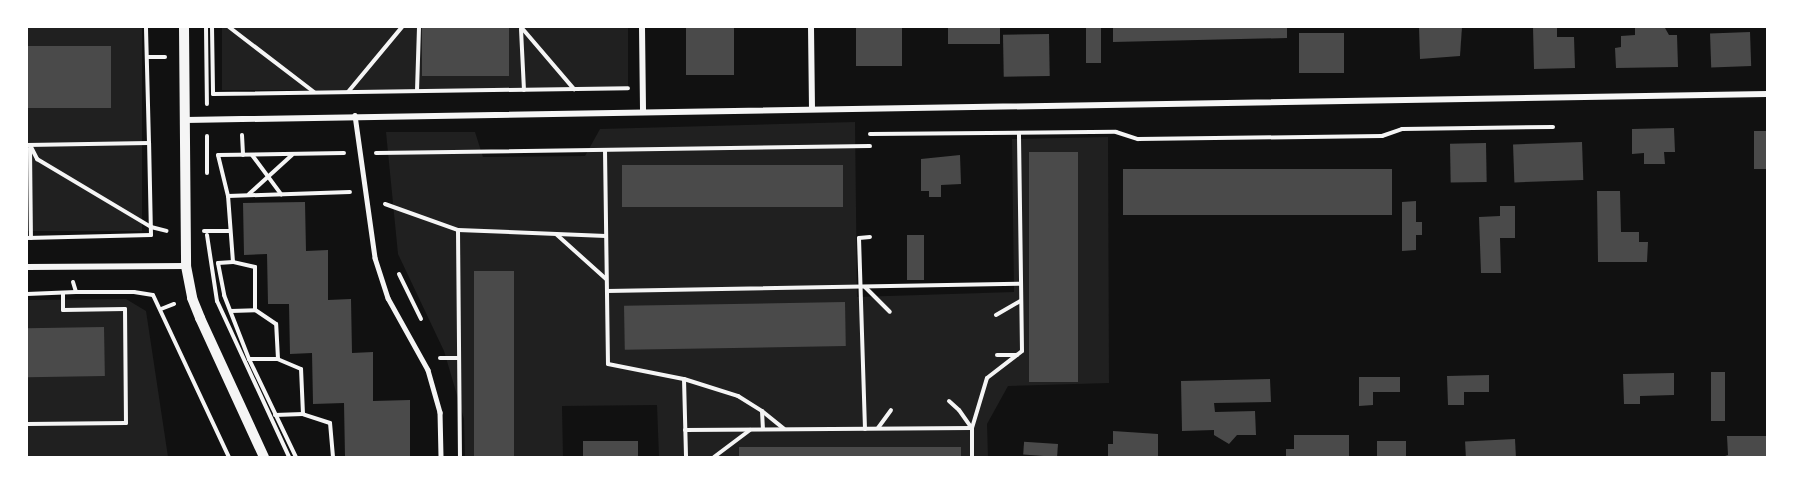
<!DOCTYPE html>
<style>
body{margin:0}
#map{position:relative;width:1794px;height:484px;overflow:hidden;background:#111;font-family:Figtree,sans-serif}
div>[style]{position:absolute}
.green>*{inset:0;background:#202020;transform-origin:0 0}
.building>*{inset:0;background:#4a4a4a;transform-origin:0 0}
.path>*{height:4px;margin:-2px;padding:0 2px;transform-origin:2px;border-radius:2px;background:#f5f5f5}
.service>*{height:4.5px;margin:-2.25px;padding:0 2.25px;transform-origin:2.25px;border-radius:2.25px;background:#f5f5f5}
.minor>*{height:6px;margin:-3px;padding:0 3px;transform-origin:3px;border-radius:3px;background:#f5f5f5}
.tertiary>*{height:10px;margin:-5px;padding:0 5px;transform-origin:5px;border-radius:5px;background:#f5f5f5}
span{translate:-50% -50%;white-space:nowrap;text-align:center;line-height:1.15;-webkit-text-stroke:4.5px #fff;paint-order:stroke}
.frame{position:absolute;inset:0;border:28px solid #fff;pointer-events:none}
</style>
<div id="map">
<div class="green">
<i style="left:27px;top:27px;width:115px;height:204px"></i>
<i style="left:222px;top:27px;width:406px;height:63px"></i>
<i style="clip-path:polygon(855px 122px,857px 297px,1014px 292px,1012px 139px,1108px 137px,1109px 383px,1008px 386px,987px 424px,988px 457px,659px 457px,657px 405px,562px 406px,563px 457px,465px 457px,464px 419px,444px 351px,398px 254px,386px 132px,475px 132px,483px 157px,585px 156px,600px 129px)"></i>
<i style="clip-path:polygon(126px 299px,146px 311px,168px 457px,27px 457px,27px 300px)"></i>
</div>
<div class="building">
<i style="left:422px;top:27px;width:87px;height:49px"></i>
<i style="left:686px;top:27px;width:48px;height:48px"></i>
<i style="left:856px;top:27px;width:46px;height:39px"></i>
<i style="left:948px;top:27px;width:52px;height:17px"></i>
<i style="left:1086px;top:27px;width:15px;height:36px"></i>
<i style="clip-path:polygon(1113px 27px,1287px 27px,1287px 38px,1113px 42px)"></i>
<i style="clip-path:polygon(1419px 27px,1462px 27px,1460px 56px,1420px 59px)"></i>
<i style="clip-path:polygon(1533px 27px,1557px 27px,1557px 37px,1574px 37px,1575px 68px,1534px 69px)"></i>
<i style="clip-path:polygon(1635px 28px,1665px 28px,1669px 35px,1677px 35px,1678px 67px,1616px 68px,1615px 48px,1621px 47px,1621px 36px,1635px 35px)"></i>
<i style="left:1750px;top:32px;width:34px;height:40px;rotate:88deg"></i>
<i style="left:1299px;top:33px;width:45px;height:40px"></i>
<i style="left:1049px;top:34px;width:42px;height:46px;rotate:89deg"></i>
<i style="left:27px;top:46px;width:84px;height:62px"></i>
<i style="clip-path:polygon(1674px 128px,1675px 152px,1664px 152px,1665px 164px,1644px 164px,1644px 153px,1632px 154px,1632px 129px)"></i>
<i style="left:1754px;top:131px;width:13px;height:38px"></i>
<i style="left:1582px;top:142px;width:38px;height:69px;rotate:88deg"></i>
<i style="left:1486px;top:143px;width:39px;height:36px;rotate:89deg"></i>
<i style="left:1029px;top:152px;width:49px;height:230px"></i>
<i style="clip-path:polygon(960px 155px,961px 184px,941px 185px,941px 197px,929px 197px,929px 191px,921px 191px,921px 159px)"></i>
<i style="left:843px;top:165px;width:42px;height:221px;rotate:90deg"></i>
<i style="left:1392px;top:169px;width:46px;height:269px;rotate:90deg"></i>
<i style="clip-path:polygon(1597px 191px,1620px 191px,1621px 232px,1639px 232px,1639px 242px,1648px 242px,1647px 262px,1598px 262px)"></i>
<i style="clip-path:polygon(1416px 201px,1416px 222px,1422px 222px,1422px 235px,1416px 235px,1416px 250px,1402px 251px,1402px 202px)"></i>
<i style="clip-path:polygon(305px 202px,306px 251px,328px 250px,328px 300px,351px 299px,352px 353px,373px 352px,373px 401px,410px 400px,410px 457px,345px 457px,344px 403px,313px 404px,312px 353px,290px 354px,289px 304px,268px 304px,267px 254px,244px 255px,243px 203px)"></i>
<i style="clip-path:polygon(1500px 206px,1515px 206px,1515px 238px,1500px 238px,1501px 273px,1481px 273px,1479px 217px,1500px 216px)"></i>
<i style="left:907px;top:235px;width:17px;height:45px"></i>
<i style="left:474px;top:271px;width:40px;height:186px"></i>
<i style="left:845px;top:302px;width:44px;height:221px;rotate:89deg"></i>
<i style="left:104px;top:327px;width:49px;height:77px;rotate:89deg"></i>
<i style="left:1711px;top:372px;width:14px;height:49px"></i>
<i style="clip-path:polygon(1674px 373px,1674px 395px,1640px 396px,1640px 404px,1624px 404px,1623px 374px)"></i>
<i style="clip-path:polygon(1489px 375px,1489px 392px,1464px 392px,1464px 405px,1448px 405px,1447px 376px)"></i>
<i style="clip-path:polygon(1359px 377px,1400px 377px,1400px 392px,1373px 392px,1373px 405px,1359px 406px)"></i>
<i style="clip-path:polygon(1270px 379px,1271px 402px,1214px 403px,1215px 412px,1255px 411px,1256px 435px,1237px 435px,1229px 444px,1214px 435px,1214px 430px,1182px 431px,1181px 381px)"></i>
<i style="clip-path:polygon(1113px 431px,1158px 434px,1158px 457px,1108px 457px,1108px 444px,1113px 444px)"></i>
<i style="clip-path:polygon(1294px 435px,1349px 435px,1349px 457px,1286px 457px,1286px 449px,1294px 449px)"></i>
<i style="clip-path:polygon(1727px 436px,1767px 436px,1767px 457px,1722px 457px,1728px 455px)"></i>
<i style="left:1515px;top:439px;width:18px;height:50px;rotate:87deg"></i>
<i style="left:583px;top:441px;width:55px;height:16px"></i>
<i style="left:1406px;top:441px;width:16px;height:29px;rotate:90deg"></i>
<i style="left:1058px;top:444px;width:13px;height:34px;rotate:94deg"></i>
<i style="left:961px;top:447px;width:10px;height:222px;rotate:90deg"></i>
</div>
<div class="path">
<i style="left:206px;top:27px;width:77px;rotate:89.3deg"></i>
<i style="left:212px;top:27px;width:67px;rotate:89.1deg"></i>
<i style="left:213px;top:94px;width:415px;rotate:-0.8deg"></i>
<i style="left:229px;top:27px;width:107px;rotate:37.4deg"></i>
<i style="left:521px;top:27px;width:82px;rotate:49.5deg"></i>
<i style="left:521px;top:29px;width:61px;rotate:87.2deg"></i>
<i style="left:147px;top:57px;width:18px"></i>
<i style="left:417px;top:91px;width:64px;rotate:-88.2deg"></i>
<i style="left:348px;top:92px;width:85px;rotate:-50.3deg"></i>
<i style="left:870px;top:134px;width:246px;rotate:-0.5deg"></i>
<i style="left:1116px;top:132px;width:23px;rotate:18deg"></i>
<i style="left:1138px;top:139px;width:244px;rotate:-0.7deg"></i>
<i style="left:1382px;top:136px;width:21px;rotate:-19deg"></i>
<i style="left:1402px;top:129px;width:151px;rotate:-0.8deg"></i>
<i style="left:242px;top:135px;width:20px;rotate:87deg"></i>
<i style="left:27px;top:145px;width:122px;rotate:-0.9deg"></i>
<i style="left:149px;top:143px;width:116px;rotate:-91.5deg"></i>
<i style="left:30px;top:145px;width:16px;rotate:63deg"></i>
<i style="left:37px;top:159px;width:133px;rotate:30.8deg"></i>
<i style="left:151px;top:227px;width:16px;rotate:14deg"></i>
<i style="left:30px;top:148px;width:90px;rotate:89.4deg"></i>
<i style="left:605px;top:150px;width:214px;rotate:89.2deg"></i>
<i style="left:608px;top:364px;width:77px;rotate:11.2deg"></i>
<i style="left:684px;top:379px;width:78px;rotate:88.5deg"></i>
<i style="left:376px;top:153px;width:494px;rotate:-0.8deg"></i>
<i style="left:252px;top:155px;width:49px;rotate:53.4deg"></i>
<i style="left:207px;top:173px;width:37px;rotate:-90deg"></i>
<i style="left:249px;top:194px;width:58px;rotate:-42.2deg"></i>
<i style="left:228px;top:196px;width:122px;rotate:-1.9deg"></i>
<i style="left:385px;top:204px;width:77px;rotate:19.6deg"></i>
<i style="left:458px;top:230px;width:227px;rotate:89.5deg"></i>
<i style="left:458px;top:230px;width:148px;rotate:2.3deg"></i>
<i style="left:204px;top:231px;width:26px"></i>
<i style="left:556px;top:234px;width:67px;rotate:42deg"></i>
<i style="left:207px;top:235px;width:67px;rotate:81.4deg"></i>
<i style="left:217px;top:301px;width:172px;rotate:65.2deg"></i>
<i style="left:27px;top:238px;width:124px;rotate:-1.4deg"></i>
<i style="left:151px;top:235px;width:92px;rotate:-91.2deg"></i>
<i style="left:233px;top:262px;width:15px;rotate:176deg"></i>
<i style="left:218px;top:263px;width:33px;rotate:79deg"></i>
<i style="left:224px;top:295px;width:69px;rotate:68.7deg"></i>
<i style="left:249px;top:359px;width:109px;rotate:64.4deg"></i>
<i style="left:399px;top:274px;width:50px;rotate:63.9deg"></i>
<i style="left:73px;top:282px;width:10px;rotate:73deg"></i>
<i style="left:76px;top:292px;width:58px"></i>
<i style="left:134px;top:292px;width:19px;rotate:9deg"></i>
<i style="left:153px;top:295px;width:179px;rotate:64.9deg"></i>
<i style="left:865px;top:287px;width:35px;rotate:45deg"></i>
<i style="left:607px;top:291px;width:413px;rotate:-1deg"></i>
<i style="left:27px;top:294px;width:49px;rotate:-2.3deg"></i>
<i style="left:161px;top:309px;width:14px;rotate:-21deg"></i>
<i style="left:231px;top:311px;width:24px;rotate:-2deg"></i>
<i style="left:996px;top:315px;width:28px;rotate:-30deg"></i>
<i style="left:997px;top:355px;width:20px"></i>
<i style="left:440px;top:358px;width:19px"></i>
<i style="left:249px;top:359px;width:29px"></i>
<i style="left:684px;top:379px;width:57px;rotate:17.5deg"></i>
<i style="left:738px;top:396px;width:28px;rotate:32deg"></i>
<i style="left:762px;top:411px;width:28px;rotate:39deg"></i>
<i style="left:949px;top:401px;width:13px;rotate:42deg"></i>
<i style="left:959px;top:410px;width:21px;rotate:55deg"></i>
<i style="left:762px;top:411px;width:18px;rotate:87deg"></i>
<i style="left:275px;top:415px;width:28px;rotate:-2deg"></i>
<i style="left:27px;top:424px;width:99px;rotate:-0.6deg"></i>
<i style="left:126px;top:423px;width:114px;rotate:-90.5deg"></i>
<i style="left:125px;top:309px;width:62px;rotate:179.1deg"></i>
<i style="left:63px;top:310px;width:16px;rotate:-90deg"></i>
<i style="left:878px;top:428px;width:22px;rotate:-54deg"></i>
<i style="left:972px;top:428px;width:52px;rotate:-73.3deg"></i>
<i style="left:987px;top:378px;width:44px;rotate:-37.6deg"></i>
<i style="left:1022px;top:351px;width:218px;rotate:-90.8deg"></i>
<i style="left:865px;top:429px;width:191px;rotate:-91.8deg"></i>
<i style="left:859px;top:238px;width:11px;rotate:-5deg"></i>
<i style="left:685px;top:430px;width:287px;rotate:-0.4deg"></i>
<i style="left:972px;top:428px;width:29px;rotate:90deg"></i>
<i style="left:333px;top:457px;width:34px;rotate:-95deg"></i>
<i style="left:330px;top:423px;width:28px;rotate:-162deg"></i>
<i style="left:303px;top:414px;width:45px;rotate:-92.5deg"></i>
<i style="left:301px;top:369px;width:25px;rotate:-157deg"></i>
<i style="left:278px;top:359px;width:35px;rotate:-93deg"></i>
<i style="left:276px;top:324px;width:25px;rotate:-146deg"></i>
<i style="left:255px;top:310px;width:43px;rotate:-90deg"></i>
<i style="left:255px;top:267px;width:23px;rotate:-167deg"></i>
<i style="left:233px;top:262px;width:66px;rotate:-94.3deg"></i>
<i style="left:228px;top:196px;width:42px;rotate:-103.7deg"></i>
<i style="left:218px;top:155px;width:126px;rotate:-0.9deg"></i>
<i style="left:714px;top:457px;width:45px;rotate:-36.9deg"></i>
</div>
<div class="service">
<i style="left:355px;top:115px;width:144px;rotate:82deg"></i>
<i style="left:375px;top:258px;width:42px;rotate:72deg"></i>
<i style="left:388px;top:298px;width:82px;rotate:60.9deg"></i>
<i style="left:428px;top:370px;width:44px;rotate:74.1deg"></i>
<i style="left:440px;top:412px;width:45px;rotate:88.7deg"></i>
</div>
<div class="minor">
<i style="left:642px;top:27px;width:85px;rotate:89.3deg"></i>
<i style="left:811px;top:27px;width:82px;rotate:89.3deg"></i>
<i style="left:186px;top:120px;width:1581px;rotate:-0.94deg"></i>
<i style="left:27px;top:267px;width:159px;rotate:-0.4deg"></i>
</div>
<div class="tertiary">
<i style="left:184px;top:27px;width:239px;rotate:89.5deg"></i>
<i style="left:186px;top:266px;width:33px;rotate:79deg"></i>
<i style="left:192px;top:298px;width:22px;rotate:68deg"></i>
<i style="left:200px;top:318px;width:153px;rotate:65.3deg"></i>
</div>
<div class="frame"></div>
</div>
